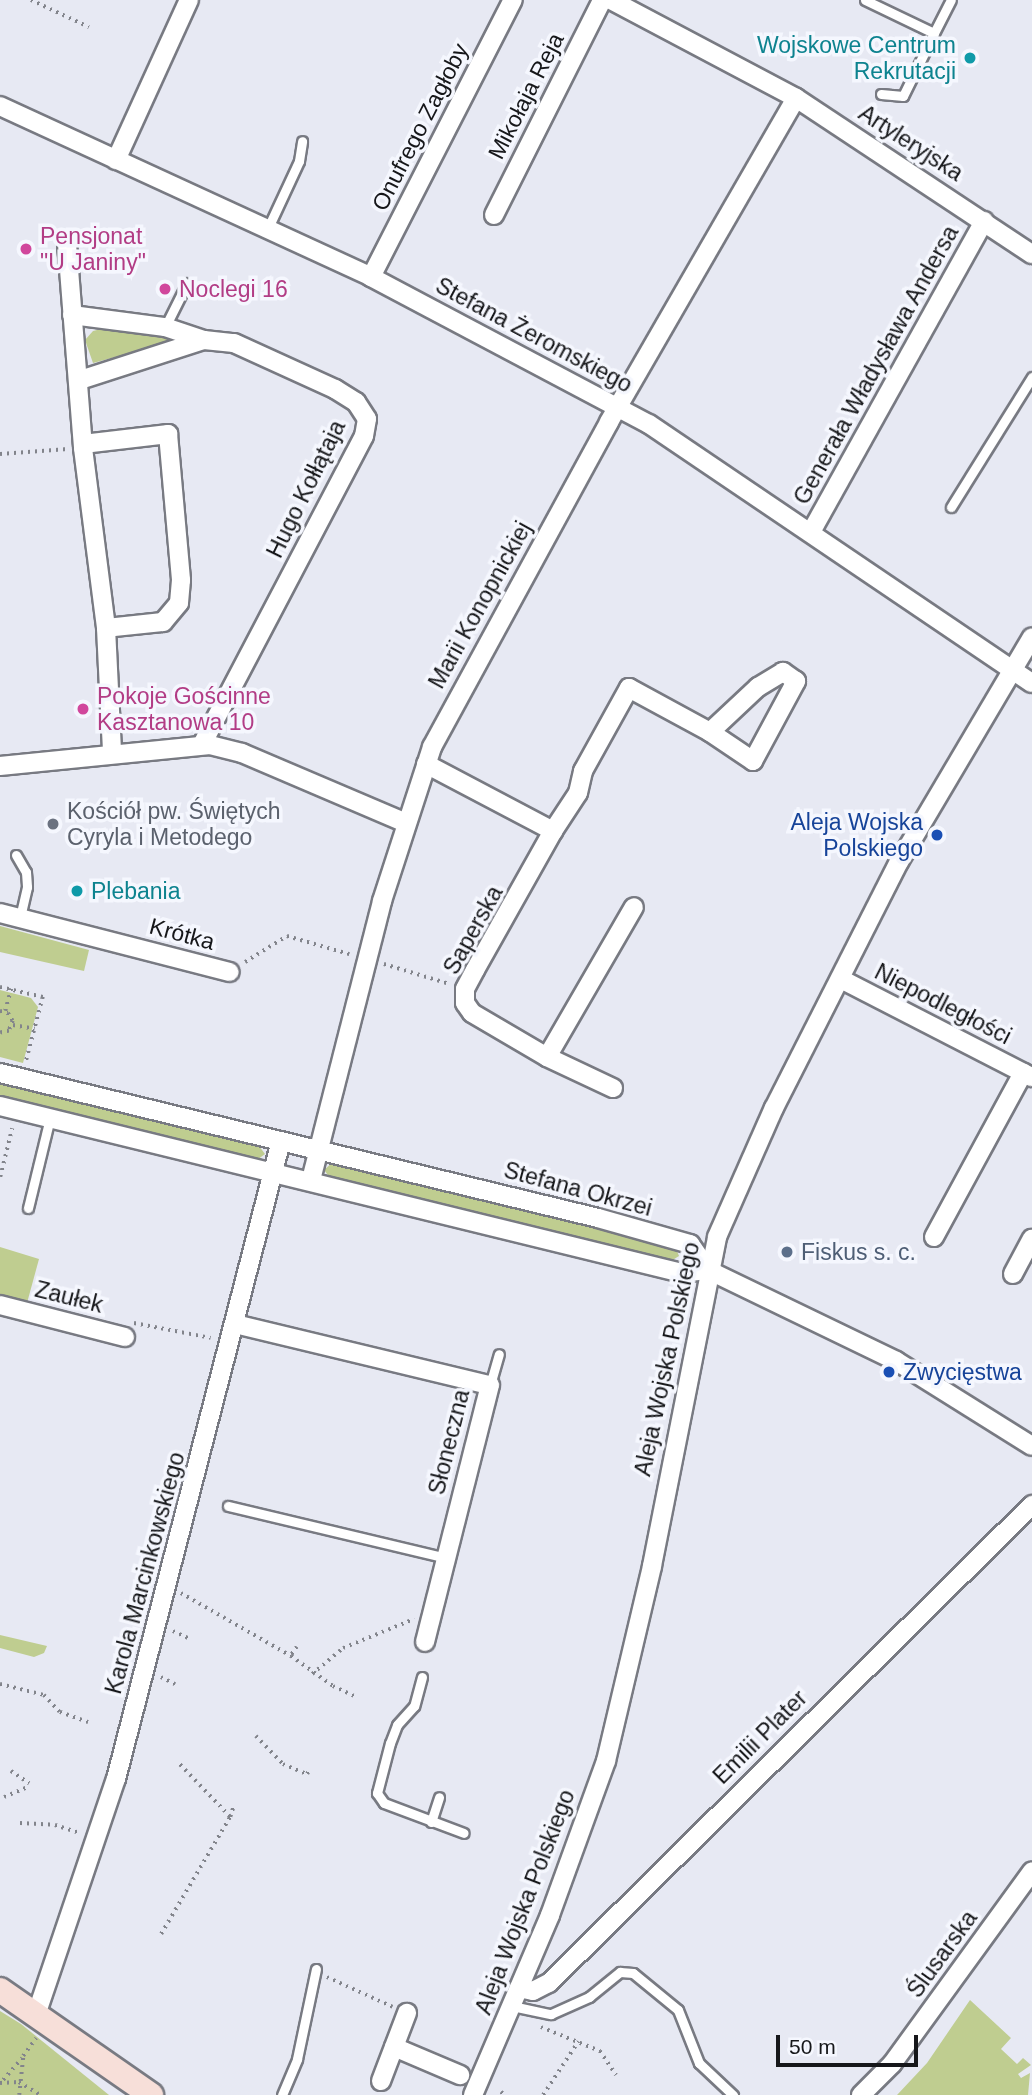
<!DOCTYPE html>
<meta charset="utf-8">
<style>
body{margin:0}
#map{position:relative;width:1032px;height:2095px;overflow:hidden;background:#e7e9f3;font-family:Arial,sans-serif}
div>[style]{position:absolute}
.green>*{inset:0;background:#bfcd90}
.path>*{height:3.5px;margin-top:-1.75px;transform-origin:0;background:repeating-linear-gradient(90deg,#82848b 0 2px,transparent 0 7px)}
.roads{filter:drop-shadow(2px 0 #787a82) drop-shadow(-2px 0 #787a82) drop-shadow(0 2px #787a82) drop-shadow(0 -2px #787a82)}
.lane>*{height:9px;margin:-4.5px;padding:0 4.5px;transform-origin:4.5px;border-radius:4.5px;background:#fff}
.street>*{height:18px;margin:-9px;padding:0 9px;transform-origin:9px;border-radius:9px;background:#fff}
.secondary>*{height:24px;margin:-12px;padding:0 12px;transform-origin:12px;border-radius:12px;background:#f7dfd9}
.dots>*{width:19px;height:19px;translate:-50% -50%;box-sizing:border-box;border:4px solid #f5f7fe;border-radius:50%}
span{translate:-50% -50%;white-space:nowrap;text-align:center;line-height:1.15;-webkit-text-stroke:7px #f5f7fe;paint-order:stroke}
.culture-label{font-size:23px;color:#0d838f}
.right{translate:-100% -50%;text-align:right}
.left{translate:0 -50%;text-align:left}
.street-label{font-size:23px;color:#16171a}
.hotel-label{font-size:23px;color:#b23c85}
.worship-label{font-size:23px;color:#5b616d}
.transit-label{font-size:23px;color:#164399}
.service-label{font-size:23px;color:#4e5e75}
.scale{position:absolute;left:776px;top:2035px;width:142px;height:32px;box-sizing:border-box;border:4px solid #16171a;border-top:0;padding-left:9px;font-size:21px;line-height:24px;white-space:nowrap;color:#16171a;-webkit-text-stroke:5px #f5f7fe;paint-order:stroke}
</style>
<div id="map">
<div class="green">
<i style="clip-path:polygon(101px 329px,170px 338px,175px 341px,93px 363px,85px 340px,93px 331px)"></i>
<i style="clip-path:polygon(0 926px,89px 950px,84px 971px,0 952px)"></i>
<i style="clip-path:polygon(0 990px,31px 998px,38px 1007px,23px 1063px,0 1057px)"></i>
<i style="clip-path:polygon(0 1080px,256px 1142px,265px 1154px,257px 1160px,0 1098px)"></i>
<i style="clip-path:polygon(333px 1162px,675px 1246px,679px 1256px,671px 1261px,331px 1179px,324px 1170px)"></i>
<i style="clip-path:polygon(0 1247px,39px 1259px,27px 1303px,0 1296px)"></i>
<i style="clip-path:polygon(0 1635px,47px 1646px,44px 1653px,34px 1657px,0 1648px)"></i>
<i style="clip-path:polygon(970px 2000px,1011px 2038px,1001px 2049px,1017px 2064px,1023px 2058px,1031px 2065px,1018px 2074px,1021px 2078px,1030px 2073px,1028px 2095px,897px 2095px,927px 2063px)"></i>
<i style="clip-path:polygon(0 2011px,21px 2024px,109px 2095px,0 2095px)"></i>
</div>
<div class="path">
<i style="left:31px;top:0;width:64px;rotate:25deg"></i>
<i style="left:0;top:454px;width:68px;rotate:-4.2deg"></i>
<i style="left:245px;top:962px;width:49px;rotate:-31.8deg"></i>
<i style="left:287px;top:936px;width:65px;rotate:16.2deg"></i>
<i style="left:384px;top:964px;width:69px;rotate:16.9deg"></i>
<i style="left:0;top:987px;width:44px;rotate:13.1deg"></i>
<i style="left:43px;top:997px;width:67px;rotate:104.7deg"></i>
<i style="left:0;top:1011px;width:8px;rotate:14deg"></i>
<i style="left:8px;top:1013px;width:9px;rotate:58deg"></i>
<i style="left:13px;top:1021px;width:11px;rotate:112deg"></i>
<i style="left:9px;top:1031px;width:9px;rotate:167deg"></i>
<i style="left:5px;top:1011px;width:23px;rotate:-75deg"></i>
<i style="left:13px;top:1025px;width:22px;rotate:10deg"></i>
<i style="left:0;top:1177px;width:50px;rotate:-76.2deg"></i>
<i style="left:134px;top:1323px;width:78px;rotate:11deg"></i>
<i style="left:181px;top:1593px;width:127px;rotate:29.8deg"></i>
<i style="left:173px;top:1631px;width:19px;rotate:25deg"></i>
<i style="left:297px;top:1647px;width:11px;rotate:124deg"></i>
<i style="left:291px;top:1656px;width:52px;rotate:35.5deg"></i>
<i style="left:333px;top:1686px;width:26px;rotate:25deg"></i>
<i style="left:312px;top:1674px;width:40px;rotate:-40deg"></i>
<i style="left:343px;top:1648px;width:77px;rotate:-22.2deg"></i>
<i style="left:161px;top:1677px;width:16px;rotate:27deg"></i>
<i style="left:0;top:1684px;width:45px;rotate:14deg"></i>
<i style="left:44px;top:1695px;width:23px;rotate:47deg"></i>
<i style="left:60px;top:1712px;width:30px;rotate:20deg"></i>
<i style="left:256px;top:1736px;width:39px;rotate:46deg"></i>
<i style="left:283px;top:1764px;width:26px;rotate:23deg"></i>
<i style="left:307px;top:1774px;width:4px;rotate:-63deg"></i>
<i style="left:11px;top:1771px;width:22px;rotate:34deg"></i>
<i style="left:4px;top:1797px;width:26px;rotate:-23deg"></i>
<i style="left:230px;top:1817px;width:13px;rotate:-72deg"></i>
<i style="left:20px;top:1823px;width:35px;rotate:3deg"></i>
<i style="left:55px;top:1825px;width:25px;rotate:18deg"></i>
<i style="left:161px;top:1934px;width:136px;rotate:-59.5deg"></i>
<i style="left:230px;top:1817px;width:74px;rotate:-133.9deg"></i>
<i style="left:327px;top:1977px;width:72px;rotate:24.4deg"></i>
<i style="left:541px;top:2027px;width:64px;rotate:22.1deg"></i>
<i style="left:600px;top:2051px;width:29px;rotate:56deg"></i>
<i style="left:3px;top:2080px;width:29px;rotate:-49deg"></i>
<i style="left:0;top:2083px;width:19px;rotate:-3deg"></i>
<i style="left:19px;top:2082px;width:26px;rotate:31deg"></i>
<i style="left:501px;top:2092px;width:5px;rotate:37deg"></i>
<i style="left:19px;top:2095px;width:39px;rotate:-84deg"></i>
<i style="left:23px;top:2056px;width:22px;rotate:-54deg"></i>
<i style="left:543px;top:2095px;width:64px;rotate:-56.6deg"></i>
</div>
<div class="roads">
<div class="lane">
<i style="left:865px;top:0;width:76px;rotate:25.6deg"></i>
<i style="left:934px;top:33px;width:37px;rotate:-63deg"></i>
<i style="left:881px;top:94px;width:22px;rotate:5deg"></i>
<i style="left:903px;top:96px;width:70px;rotate:-63.8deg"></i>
<i style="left:267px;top:230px;width:76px;rotate:-65.1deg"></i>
<i style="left:299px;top:161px;width:20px;rotate:-81deg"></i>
<i style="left:165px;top:327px;width:49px;rotate:-63.4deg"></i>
<i style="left:951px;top:507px;width:153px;rotate:-58.1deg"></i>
<i style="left:16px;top:855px;width:20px;rotate:60deg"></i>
<i style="left:26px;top:872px;width:15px;rotate:86deg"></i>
<i style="left:27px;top:887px;width:31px;rotate:103deg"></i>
<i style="left:28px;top:1208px;width:93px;rotate:-76.3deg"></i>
<i style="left:490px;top:1385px;width:32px;rotate:-74deg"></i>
<i style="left:228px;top:1506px;width:224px;rotate:13.4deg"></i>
<i style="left:422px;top:1677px;width:30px;rotate:105deg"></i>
<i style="left:414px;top:1706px;width:25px;rotate:132deg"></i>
<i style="left:397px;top:1725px;width:19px;rotate:111deg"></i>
<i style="left:390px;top:1743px;width:52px;rotate:104.6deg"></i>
<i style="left:377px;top:1793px;width:12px;rotate:55deg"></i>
<i style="left:384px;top:1803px;width:85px;rotate:20.6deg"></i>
<i style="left:431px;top:1822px;width:26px;rotate:-72deg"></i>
<i style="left:512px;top:2006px;width:40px;rotate:12deg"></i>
<i style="left:551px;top:2014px;width:42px;rotate:-24.1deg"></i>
<i style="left:589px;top:1997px;width:40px;rotate:-39deg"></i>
<i style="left:620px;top:1972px;width:13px;rotate:4deg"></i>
<i style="left:633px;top:1973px;width:58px;rotate:39.4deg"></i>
<i style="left:678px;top:2010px;width:57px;rotate:68.4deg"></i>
<i style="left:699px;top:2063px;width:47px;rotate:43.3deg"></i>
<i style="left:282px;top:2095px;width:39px;rotate:-67deg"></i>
<i style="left:297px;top:2059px;width:92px;rotate:-78.1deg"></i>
</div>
<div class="street">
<i style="left:611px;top:0;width:209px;rotate:27.9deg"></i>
<i style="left:796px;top:98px;width:283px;rotate:33.5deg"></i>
<i style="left:0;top:106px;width:409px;rotate:24.7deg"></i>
<i style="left:371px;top:277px;width:314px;rotate:27.9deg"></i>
<i style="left:649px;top:424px;width:462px;rotate:34.1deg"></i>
<i style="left:116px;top:160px;width:176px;rotate:-65.5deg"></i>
<i style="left:494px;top:215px;width:241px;rotate:-63.3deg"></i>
<i style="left:67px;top:244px;width:205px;rotate:85.5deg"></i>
<i style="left:83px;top:448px;width:181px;rotate:82.7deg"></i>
<i style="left:106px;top:628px;width:124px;rotate:87.2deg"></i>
<i style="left:371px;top:277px;width:311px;rotate:-62.9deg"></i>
<i style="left:72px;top:315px;width:94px;rotate:7.4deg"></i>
<i style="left:165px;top:327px;width:41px;rotate:18.4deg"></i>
<i style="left:204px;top:340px;width:30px;rotate:6deg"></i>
<i style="left:234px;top:343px;width:111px;rotate:24.5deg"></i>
<i style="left:335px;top:389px;width:25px;rotate:32deg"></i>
<i style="left:356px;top:402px;width:20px;rotate:57deg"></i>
<i style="left:367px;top:419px;width:17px;rotate:100deg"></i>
<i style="left:364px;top:436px;width:348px;rotate:117.7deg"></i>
<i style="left:80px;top:380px;width:130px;rotate:-17.9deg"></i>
<i style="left:83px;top:444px;width:86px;rotate:-6.7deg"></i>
<i style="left:168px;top:434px;width:147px;rotate:84.9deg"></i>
<i style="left:181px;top:580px;width:23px;rotate:95deg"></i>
<i style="left:179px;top:603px;width:25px;rotate:130deg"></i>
<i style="left:163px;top:622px;width:57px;rotate:174deg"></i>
<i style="left:811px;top:532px;width:356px;rotate:-60.9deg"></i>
<i style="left:426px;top:764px;width:144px;rotate:27.8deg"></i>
<i style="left:553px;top:831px;width:159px;rotate:119.3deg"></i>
<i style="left:475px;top:970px;width:21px;rotate:118deg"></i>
<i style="left:465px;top:989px;width:14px;rotate:90deg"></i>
<i style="left:465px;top:1003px;width:12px;rotate:55deg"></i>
<i style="left:472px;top:1013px;width:87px;rotate:30.4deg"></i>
<i style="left:547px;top:1057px;width:73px;rotate:25.2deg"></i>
<i style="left:0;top:766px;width:211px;rotate:-5.7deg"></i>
<i style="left:210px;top:745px;width:33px;rotate:14deg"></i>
<i style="left:242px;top:753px;width:178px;rotate:23.1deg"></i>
<i style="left:553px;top:831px;width:45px;rotate:-56.7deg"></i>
<i style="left:578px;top:793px;width:23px;rotate:-77deg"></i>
<i style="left:583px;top:771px;width:95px;rotate:-61deg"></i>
<i style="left:629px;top:688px;width:92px;rotate:28.5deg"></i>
<i style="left:710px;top:732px;width:52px;rotate:34deg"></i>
<i style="left:753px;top:761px;width:91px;rotate:-61.7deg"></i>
<i style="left:796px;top:681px;width:16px;rotate:-145deg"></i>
<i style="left:783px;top:672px;width:29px;rotate:149deg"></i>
<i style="left:758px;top:687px;width:66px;rotate:136.8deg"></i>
<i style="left:0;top:913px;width:237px;rotate:14.4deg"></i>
<i style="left:841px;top:979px;width:215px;rotate:27.2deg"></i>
<i style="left:547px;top:1057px;width:173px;rotate:-59.9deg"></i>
<i style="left:0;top:1073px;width:615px;rotate:13.63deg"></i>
<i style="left:598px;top:1218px;width:96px;rotate:15.8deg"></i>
<i style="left:690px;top:1244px;width:32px;rotate:55deg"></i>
<i style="left:708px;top:1270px;width:209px;rotate:25.8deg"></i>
<i style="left:896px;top:1361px;width:160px;rotate:32deg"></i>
<i style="left:0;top:1106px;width:702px;rotate:13.76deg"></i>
<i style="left:682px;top:1273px;width:26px;rotate:-7deg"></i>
<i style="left:311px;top:1180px;width:288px;rotate:-75.7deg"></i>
<i style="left:382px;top:901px;width:162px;rotate:-72deg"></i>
<i style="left:432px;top:747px;width:370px;rotate:-61.4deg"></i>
<i style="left:609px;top:422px;width:374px;rotate:-60deg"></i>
<i style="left:934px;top:1237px;width:187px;rotate:-61.5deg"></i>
<i style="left:1013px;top:1274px;width:40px;rotate:-62deg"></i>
<i style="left:0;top:1305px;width:129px;rotate:14.4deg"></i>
<i style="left:235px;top:1324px;width:262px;rotate:13.5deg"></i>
<i style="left:490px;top:1385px;width:265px;rotate:104.2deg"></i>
<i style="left:519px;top:1988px;width:14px;rotate:12deg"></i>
<i style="left:533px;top:1991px;width:18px;rotate:-27deg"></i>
<i style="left:549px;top:1983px;width:680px;rotate:-44.7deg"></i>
<i style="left:37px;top:2012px;width:246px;rotate:-71.3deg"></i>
<i style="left:116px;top:1779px;width:659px;rotate:-75.5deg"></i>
<i style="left:394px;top:2047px;width:72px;rotate:23deg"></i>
<i style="left:381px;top:2081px;width:73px;rotate:-69.1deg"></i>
<i style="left:473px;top:2095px;width:196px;rotate:-66.8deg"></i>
<i style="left:550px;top:1915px;width:164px;rotate:-70deg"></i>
<i style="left:606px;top:1761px;width:200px;rotate:-76.7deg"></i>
<i style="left:652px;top:1566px;width:335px;rotate:-78.8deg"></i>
<i style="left:717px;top:1237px;width:141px;rotate:-66.2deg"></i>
<i style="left:774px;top:1108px;width:276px;rotate:-63.1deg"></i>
<i style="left:899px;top:862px;width:261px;rotate:-59.4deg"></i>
<i style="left:861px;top:2095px;width:44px;rotate:-45deg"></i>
<i style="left:892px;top:2064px;width:238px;rotate:-54deg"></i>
</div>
<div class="secondary">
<i style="left:0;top:1990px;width:184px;rotate:34.8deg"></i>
</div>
</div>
<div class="dots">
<i style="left:970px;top:58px;background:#0f9aa8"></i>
<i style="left:26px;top:249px;background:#d1479c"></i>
<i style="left:165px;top:289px;background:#d1479c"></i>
<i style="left:83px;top:709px;background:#d1479c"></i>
<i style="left:53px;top:824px;background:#6b7280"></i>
<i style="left:937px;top:835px;background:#1a4fb4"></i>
<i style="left:77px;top:891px;background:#0f9aa8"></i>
<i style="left:787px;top:1252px;background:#5c6f8a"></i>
<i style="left:889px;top:1372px;background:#1a4fb4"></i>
</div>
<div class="culture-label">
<span class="right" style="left:956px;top:58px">Wojskowe Centrum<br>Rekrutacji</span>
<span class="left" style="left:91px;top:891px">Plebania</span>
</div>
<div class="street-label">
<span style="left:526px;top:96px;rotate:-63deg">Mikołaja Reja</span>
<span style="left:420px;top:127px;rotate:-63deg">Onufrego Zagłoby</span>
<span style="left:911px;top:143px;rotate:33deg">Artyleryjska</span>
<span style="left:534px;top:335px;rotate:28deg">Stefana Żeromskiego</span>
<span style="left:876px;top:365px;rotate:-61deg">Generała Władysława Andersa</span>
<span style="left:306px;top:489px;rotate:-64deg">Hugo Kołłątaja</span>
<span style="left:480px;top:605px;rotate:-61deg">Marii Konopnickiej</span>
<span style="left:473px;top:930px;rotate:-61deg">Saperska</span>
<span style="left:182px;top:934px;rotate:15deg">Krótka</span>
<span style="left:943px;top:1004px;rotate:27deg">Niepodległości</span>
<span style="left:578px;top:1189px;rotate:15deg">Stefana Okrzei</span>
<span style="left:69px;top:1297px;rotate:14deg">Zaułek</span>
<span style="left:667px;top:1359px;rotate:-78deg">Aleja Wojska Polskiego</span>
<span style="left:449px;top:1442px;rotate:-76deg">Słoneczna</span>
<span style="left:145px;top:1573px;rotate:-75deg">Karola Marcinkowskiego</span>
<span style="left:760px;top:1737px;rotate:-45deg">Emilii Plater</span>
<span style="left:525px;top:1902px;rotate:-69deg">Aleja Wojska Polskiego</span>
<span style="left:942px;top:1954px;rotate:-54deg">Ślusarska</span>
</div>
<div class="hotel-label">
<span class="left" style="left:40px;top:249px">Pensjonat<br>"U Janiny"</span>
<span class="left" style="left:179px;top:289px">Noclegi 16</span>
<span class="left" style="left:97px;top:709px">Pokoje Gościnne<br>Kasztanowa 10</span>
</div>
<div class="worship-label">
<span class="left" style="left:67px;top:824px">Kościół pw. Świętych<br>Cyryla i Metodego</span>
</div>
<div class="transit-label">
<span class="right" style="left:923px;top:835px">Aleja Wojska<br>Polskiego</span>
<span class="left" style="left:903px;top:1372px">Zwycięstwa</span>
</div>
<div class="service-label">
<span class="left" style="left:801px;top:1252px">Fiskus s. c.</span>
</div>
<div class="scale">50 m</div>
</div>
